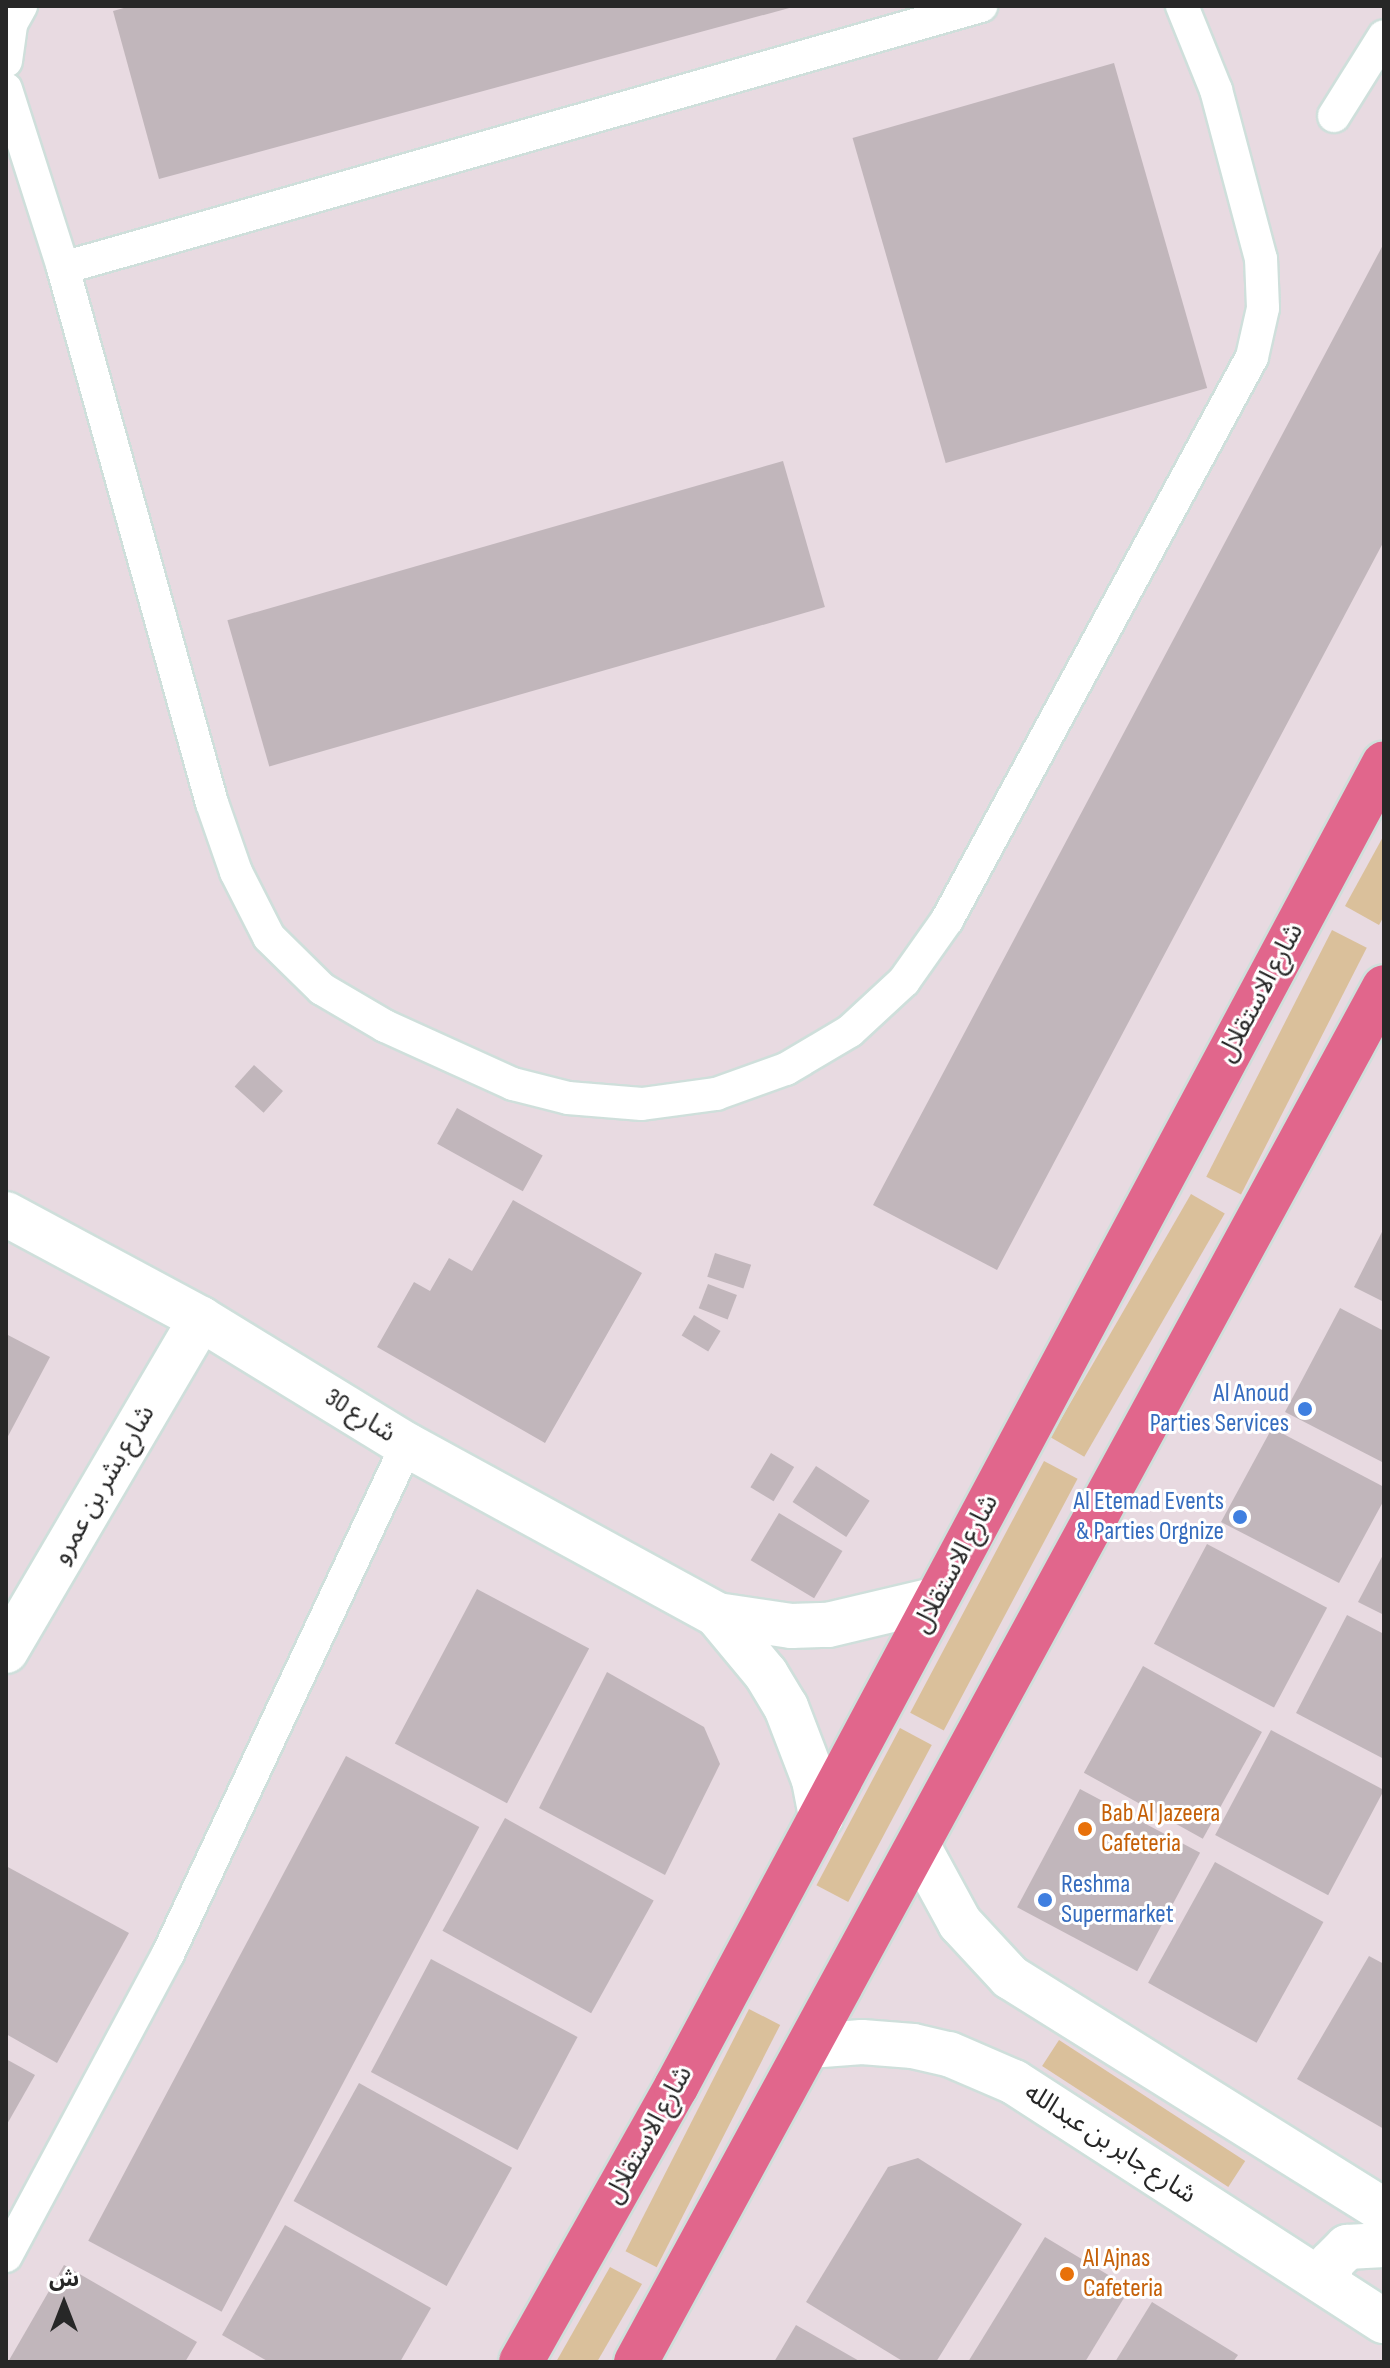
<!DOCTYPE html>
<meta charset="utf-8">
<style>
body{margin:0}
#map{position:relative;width:1390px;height:2368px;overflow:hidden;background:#e8dae1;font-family:"Sofia Sans Condensed","Noto Sans Arabic",sans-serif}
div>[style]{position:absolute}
.green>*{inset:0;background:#dac09b;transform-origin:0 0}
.building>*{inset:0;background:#c1b6bb;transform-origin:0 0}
.roads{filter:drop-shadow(2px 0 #cfdfdb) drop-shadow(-2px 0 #cfdfdb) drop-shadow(0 2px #cfdfdb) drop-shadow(0 -2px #cfdfdb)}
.lane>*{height:32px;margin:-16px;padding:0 16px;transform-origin:16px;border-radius:16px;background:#fff}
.street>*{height:44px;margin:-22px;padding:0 22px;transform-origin:22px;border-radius:22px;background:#fff}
.secondary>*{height:44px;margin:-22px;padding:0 22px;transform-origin:22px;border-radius:22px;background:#fff}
.primary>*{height:44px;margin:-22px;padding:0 22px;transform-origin:22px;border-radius:22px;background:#e1668c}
.dots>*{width:22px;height:22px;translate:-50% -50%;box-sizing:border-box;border:4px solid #fff;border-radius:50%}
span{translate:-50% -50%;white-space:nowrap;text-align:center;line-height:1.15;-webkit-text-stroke:6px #fff;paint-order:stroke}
.street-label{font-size:26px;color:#272727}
.shop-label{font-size:26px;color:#366cbe}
.right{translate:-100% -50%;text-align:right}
.left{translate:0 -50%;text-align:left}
.food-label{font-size:26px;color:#c56008}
.frame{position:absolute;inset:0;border:8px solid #272727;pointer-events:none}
.north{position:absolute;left:24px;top:2264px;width:80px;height:80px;-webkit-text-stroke:6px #fff;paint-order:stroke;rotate:0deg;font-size:22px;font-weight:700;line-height:32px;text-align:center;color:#272727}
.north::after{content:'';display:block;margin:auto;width:28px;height:36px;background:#272727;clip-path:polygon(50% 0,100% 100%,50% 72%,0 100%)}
</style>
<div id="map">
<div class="green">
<i style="clip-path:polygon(1384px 835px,1384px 916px,1379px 925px,1345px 906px)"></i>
<i style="left:1332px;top:930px;width:39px;height:277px;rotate:27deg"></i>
<i style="left:1191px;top:1194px;width:39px;height:281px;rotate:30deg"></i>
<i style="left:1044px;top:1461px;width:38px;height:285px;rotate:28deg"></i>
<i style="left:900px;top:1728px;width:36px;height:178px;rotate:28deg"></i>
<i style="left:749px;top:2009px;width:35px;height:272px;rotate:27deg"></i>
<i style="left:1059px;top:2040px;width:222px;height:31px;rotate:33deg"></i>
<i style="clip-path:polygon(610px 2267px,642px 2284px,597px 2362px,556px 2362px)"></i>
</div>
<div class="building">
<i style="clip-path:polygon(131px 6px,793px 6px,793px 7px,159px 179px,113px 11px)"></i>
<i style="left:1114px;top:63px;width:338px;height:272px;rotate:74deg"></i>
<i style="clip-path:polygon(1384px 243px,1384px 541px,997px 1270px,873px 1205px)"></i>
<i style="left:783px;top:461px;width:152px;height:578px;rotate:74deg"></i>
<i style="left:254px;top:1065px;width:39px;height:29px;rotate:42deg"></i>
<i style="left:457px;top:1108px;width:98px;height:41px;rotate:29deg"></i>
<i style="clip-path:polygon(513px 1200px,642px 1273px,545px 1443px,377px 1347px,414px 1282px,430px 1291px,449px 1258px,472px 1271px)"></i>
<i style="clip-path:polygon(1384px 1228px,1384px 1302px,1354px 1287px)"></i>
<i style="left:715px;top:1253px;width:38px;height:25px;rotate:18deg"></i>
<i style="left:708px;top:1284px;width:31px;height:26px;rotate:21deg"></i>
<i style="clip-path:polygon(1340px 1308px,1384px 1331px,1384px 1463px,1285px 1412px)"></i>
<i style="left:694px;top:1315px;width:31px;height:24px;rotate:31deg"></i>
<i style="clip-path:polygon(6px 1334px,50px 1357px,6px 1440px)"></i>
<i style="clip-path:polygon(1272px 1428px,1384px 1487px,1384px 1500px,1339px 1583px,1221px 1522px)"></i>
<i style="left:771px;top:1453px;width:27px;height:40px;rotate:31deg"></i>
<i style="left:816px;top:1466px;width:64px;height:43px;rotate:33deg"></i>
<i style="left:779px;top:1513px;width:74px;height:55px;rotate:31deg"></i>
<i style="left:1207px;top:1544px;width:136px;height:113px;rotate:28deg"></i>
<i style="clip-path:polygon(1384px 1553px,1384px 1615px,1358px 1602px)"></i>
<i style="left:477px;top:1589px;width:127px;height:175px;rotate:28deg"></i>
<i style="clip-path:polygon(1347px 1615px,1384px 1634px,1384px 1759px,1296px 1713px)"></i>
<i style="left:1143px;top:1666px;width:136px;height:122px;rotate:29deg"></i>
<i style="clip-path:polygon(607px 1672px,704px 1727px,720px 1764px,665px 1875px,539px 1808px)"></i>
<i style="left:1271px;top:1730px;width:128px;height:119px;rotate:28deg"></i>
<i style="left:346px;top:1756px;width:151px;height:549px;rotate:28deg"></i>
<i style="left:1080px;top:1789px;width:136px;height:134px;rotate:28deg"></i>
<i style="left:505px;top:1818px;width:170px;height:129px;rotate:29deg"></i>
<i style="left:1215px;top:1862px;width:124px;height:138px;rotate:29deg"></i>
<i style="clip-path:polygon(6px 1866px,129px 1933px,57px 2063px,6px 2034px)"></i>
<i style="clip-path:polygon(1369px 1956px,1384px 1964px,1384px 2129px,1297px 2079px)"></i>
<i style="left:431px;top:1959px;width:166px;height:128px;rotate:28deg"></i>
<i style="clip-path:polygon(6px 2059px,35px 2075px,6px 2126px)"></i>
<i style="left:359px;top:2083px;width:175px;height:135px;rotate:29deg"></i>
<i style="clip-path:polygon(918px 2158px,1022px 2224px,936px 2362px,904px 2362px,806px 2302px,888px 2167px)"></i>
<i style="clip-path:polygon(285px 2225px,431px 2308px,400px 2362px,269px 2362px,222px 2335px)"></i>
<i style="clip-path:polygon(1045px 2237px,1130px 2288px,1085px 2362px,968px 2362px)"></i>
<i style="clip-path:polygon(64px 2265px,197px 2342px,185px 2362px,8px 2362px)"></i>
<i style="clip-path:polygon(1152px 2302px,1238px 2355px,1233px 2362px,1115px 2362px)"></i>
<i style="clip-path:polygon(796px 2325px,861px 2362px,774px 2362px)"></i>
</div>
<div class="roads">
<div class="lane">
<i style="left:6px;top:61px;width:37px;rotate:-82deg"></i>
<i style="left:11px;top:24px;width:21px;rotate:-61deg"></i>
<i style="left:6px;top:89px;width:188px;rotate:72.3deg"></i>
<i style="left:63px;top:268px;width:555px;rotate:74.44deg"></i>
<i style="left:212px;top:803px;width:73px;rotate:70.8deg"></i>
<i style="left:236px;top:872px;width:73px;rotate:63.1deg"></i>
<i style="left:269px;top:937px;width:74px;rotate:44.5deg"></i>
<i style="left:322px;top:989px;width:73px;rotate:30.4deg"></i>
<i style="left:385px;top:1026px;width:141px;rotate:24.4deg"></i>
<i style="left:513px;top:1084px;width:57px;rotate:14.3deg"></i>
<i style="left:568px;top:1098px;width:74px;rotate:4.6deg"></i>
<i style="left:642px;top:1104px;width:75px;rotate:-7.7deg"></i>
<i style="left:716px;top:1094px;width:74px;rotate:-19.7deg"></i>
<i style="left:786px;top:1069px;width:74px;rotate:-30.7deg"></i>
<i style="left:850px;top:1031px;width:74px;rotate:-42.8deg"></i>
<i style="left:904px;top:981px;width:75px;rotate:-54.8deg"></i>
<i style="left:947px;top:920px;width:640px;rotate:-61.55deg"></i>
<i style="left:1252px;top:357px;width:50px;rotate:-77.3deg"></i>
<i style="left:1263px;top:308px;width:49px;rotate:-92.3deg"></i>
<i style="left:1261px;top:259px;width:175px;rotate:-104.9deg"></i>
<i style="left:1216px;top:90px;width:91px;rotate:-112deg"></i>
<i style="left:1334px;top:116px;width:94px;rotate:-58deg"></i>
<i style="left:63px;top:268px;width:955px;rotate:-15.93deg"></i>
<i style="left:6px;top:2256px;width:343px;rotate:-61.8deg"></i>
<i style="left:168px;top:1954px;width:562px;rotate:-64.85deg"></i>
</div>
<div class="street">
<i style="left:6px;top:1214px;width:221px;rotate:28.3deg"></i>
<i style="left:201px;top:1319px;width:241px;rotate:31.5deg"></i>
<i style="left:407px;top:1445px;width:354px;rotate:28.7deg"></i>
<i style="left:717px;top:1615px;width:75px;rotate:8.5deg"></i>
<i style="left:791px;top:1626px;width:37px;rotate:-2deg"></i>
<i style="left:828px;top:1625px;width:112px;rotate:-13.4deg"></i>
<i style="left:717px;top:1615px;width:77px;rotate:50.3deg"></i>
<i style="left:766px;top:1674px;width:39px;rotate:59deg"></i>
<i style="left:786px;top:1707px;width:78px;rotate:69deg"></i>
<i style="left:814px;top:1780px;width:38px;rotate:79deg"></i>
<i style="left:6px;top:1651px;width:385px;rotate:-59.6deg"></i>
</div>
<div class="secondary">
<i style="left:918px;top:1846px;width:88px;rotate:61.4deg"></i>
<i style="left:960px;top:1923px;width:74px;rotate:47.2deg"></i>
<i style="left:1010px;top:1977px;width:441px;rotate:32deg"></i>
<i style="left:809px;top:2046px;width:53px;rotate:-4.3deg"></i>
<i style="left:862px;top:2042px;width:51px;rotate:4.5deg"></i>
<i style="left:913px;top:2046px;width:37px;rotate:13deg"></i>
<i style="left:949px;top:2054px;width:71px;rotate:23.3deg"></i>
<i style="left:1014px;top:2082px;width:440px;rotate:32.9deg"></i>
<i style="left:1329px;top:2284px;width:21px;rotate:-85deg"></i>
<i style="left:1331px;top:2263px;width:23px;rotate:-45deg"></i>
<i style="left:1347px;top:2247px;width:37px;rotate:-3deg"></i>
</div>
<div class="primary">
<i style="left:521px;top:2362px;width:316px;rotate:-60.6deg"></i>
<i style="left:676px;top:2087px;width:1501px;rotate:-61.86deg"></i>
<i style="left:636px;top:2362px;width:1565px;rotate:-61.45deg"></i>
</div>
</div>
<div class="dots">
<i style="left:1305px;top:1409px;background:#3f7fe0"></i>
<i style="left:1240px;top:1517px;background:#3f7fe0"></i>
<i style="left:1085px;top:1829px;background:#e8710a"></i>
<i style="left:1045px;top:1900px;background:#3f7fe0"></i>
<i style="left:1067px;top:2274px;background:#e8710a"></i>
</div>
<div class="street-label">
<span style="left:1261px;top:993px;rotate:-62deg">شارع الاستقلال</span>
<span style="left:360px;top:1416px;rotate:32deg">شارع 30</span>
<span style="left:104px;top:1485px;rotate:-60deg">شارع بشر بن عمرو</span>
<span style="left:956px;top:1564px;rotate:-62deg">شارع الاستقلال</span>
<span style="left:649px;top:2135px;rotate:-61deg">شارع الاستقلال</span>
<span style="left:1110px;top:2144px;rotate:33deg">شارع جابر بن عبدالله</span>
</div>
<div class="shop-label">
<span class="right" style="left:1289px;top:1409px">Al Anoud<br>Parties Services</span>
<span class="right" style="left:1224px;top:1517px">Al Etemad Events<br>&amp; Parties Orgnize</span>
<span class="left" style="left:1061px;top:1900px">Reshma<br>Supermarket</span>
</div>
<div class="food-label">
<span class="left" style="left:1101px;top:1829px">Bab Al Jazeera<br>Cafeteria</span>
<span class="left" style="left:1083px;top:2274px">Al Ajnas<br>Cafeteria</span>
</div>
<div class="frame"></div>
<div class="north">ش</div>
</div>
